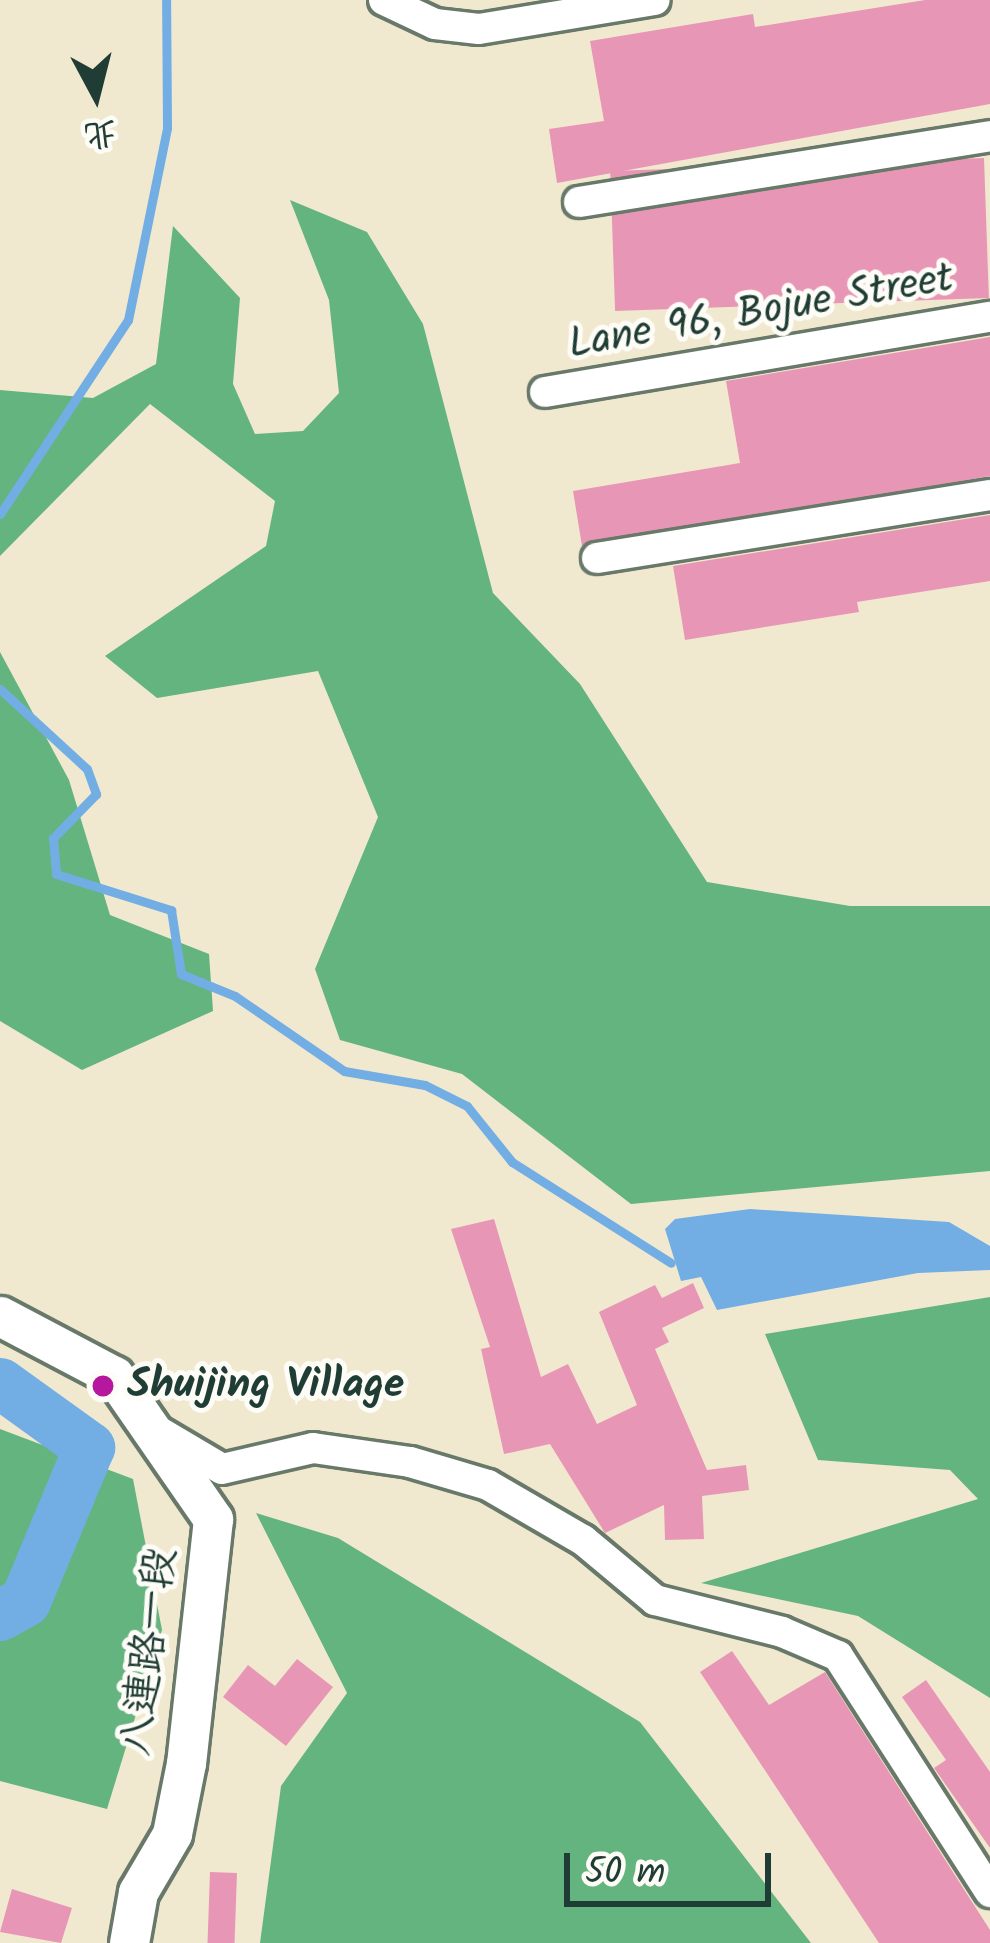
<!DOCTYPE html>
<meta charset="utf-8">
<style>
body{margin:0}
#map{position:relative;width:990px;height:1943px;overflow:hidden;background:#f1e9cf;font-family:Kalam,"LXGW WenKai TC",sans-serif}
div>[style]{position:absolute}
.forest>*{inset:0;background:#64b47f}
.water>*{inset:0;background:#72aee3}
.stream>*{height:9px;margin:-4.5px;padding:0 4.5px;transform-origin:4.5px;border-radius:4.5px;background:#72aee3}
.river>*{height:51px;margin:-25.5px;padding:0 25.5px;transform-origin:25.5px;border-radius:25.5px;background:#72aee3}
.building>*{inset:0;background:#e896b6;transform-origin:0 0}
.roads{filter:drop-shadow(3px 0 #68796a) drop-shadow(-3px 0 #68796a) drop-shadow(0 3px #68796a) drop-shadow(0 -3px #68796a)}
.minor>*{height:30px;margin:-15px;padding:0 15px;transform-origin:15px;border-radius:15px;background:#fff}
.tertiary>*{height:39px;margin:-19.5px;padding:0 19.5px;transform-origin:19.5px;border-radius:19.5px;background:#fff}
.dots>*{width:33px;height:33px;translate:-50% -50%;box-sizing:border-box;border:6px solid #fdfcf7;border-radius:50%}
span{translate:-50% -50%;white-space:nowrap;text-align:center;line-height:1.15;-webkit-text-stroke:10px #fdfcf7;paint-order:stroke}
.street-label{font-size:42px;color:#1f3d34}
.poi-label{font-size:42px;color:#1f3d34;font-weight:700}
.left{translate:0 -50%;text-align:left}
.north{position:absolute;left:36px;top:36px;width:120px;height:120px;-webkit-text-stroke:9px #fdfcf7;paint-order:stroke;rotate:173deg;font-size:33px;font-weight:700;line-height:48px;text-align:center;color:#1f3d34}
.north::after{content:'';display:block;margin:auto;width:42px;height:54px;background:#1f3d34;clip-path:polygon(50% 0,100% 100%,50% 72%,0 100%)}
.scale{position:absolute;left:564px;top:1853px;width:207px;height:54px;box-sizing:border-box;border:6px solid #1f3d34;border-top:0;padding-left:15px;font-size:36px;line-height:42px;white-space:nowrap;color:#1f3d34;-webkit-text-stroke:9px #fdfcf7;paint-order:stroke}
</style>
<div id="map">
<div class="forest">
<i style="clip-path:polygon(290px 200px,367px 232px,423px 324px,493px 593px,580px 684px,707px 882px,850px 906px,990px 906px,990px 1171px,631px 1204px,462px 1074px,340px 1040px,315px 969px,378px 817px,318px 671px,157px 698px,105px 656px,266px 546px,275px 501px,150px 404px,0 556px,0 390px,93px 398px,156px 364px,173px 226px,240px 298px,233px 384px,255px 434px,303px 431px,339px 393px,329px 300px)"></i>
<i style="clip-path:polygon(0 652px,69px 780px,110px 915px,209px 954px,213px 1011px,82px 1070px,0 1021px)"></i>
<i style="clip-path:polygon(990px 1297px,990px 1698px,858px 1616px,701px 1583px,978px 1499px,950px 1470px,818px 1460px,765px 1334px)"></i>
<i style="clip-path:polygon(0 1429px,133px 1479px,162px 1630px,107px 1809px,0 1781px)"></i>
<i style="clip-path:polygon(256px 1513px,338px 1538px,640px 1722px,811px 1943px,260px 1943px,281px 1786px,347px 1693px)"></i>
</div>
<div class="water">
<i style="clip-path:polygon(750px 1209px,949px 1222px,990px 1246px,990px 1270px,918px 1273px,717px 1310px,701px 1277px,681px 1281px,665px 1229px,675px 1219px)"></i>
</div>
<div class="stream">
<i style="left:0;top:514px;width:232px;rotate:-56.6deg"></i>
<i style="left:128px;top:320px;width:196px;rotate:-78.5deg"></i>
<i style="left:167px;top:128px;width:128px;rotate:-90.4deg"></i>
<i style="left:0;top:689px;width:118px;rotate:42.6deg"></i>
<i style="left:87px;top:769px;width:27px;rotate:70deg"></i>
<i style="left:96px;top:794px;width:62px;rotate:134.3deg"></i>
<i style="left:53px;top:838px;width:36px;rotate:85deg"></i>
<i style="left:56px;top:874px;width:121px;rotate:17.4deg"></i>
<i style="left:171px;top:910px;width:65px;rotate:81.1deg"></i>
<i style="left:181px;top:974px;width:58px;rotate:22.2deg"></i>
<i style="left:235px;top:996px;width:132px;rotate:34.5deg"></i>
<i style="left:344px;top:1071px;width:82px;rotate:9.8deg"></i>
<i style="left:425px;top:1085px;width:47px;rotate:26.6deg"></i>
<i style="left:467px;top:1106px;width:72px;rotate:51.2deg"></i>
<i style="left:512px;top:1162px;width:188px;rotate:32.4deg"></i>
</div>
<div class="river">
<i style="left:0;top:1383px;width:110px;rotate:35.7deg"></i>
<i style="left:89px;top:1447px;width:167px;rotate:112.6deg"></i>
<i style="left:25px;top:1601px;width:29px;rotate:151deg"></i>
</div>
<div class="building">
<i style="clip-path:polygon(925px 0,990px 0,990px 104px,557px 183px,549px 129px,604px 121px,590px 41px,753px 14px,755px 27px)"></i>
<i style="left:984px;top:158px;width:140px;height:374px;rotate:88deg"></i>
<i style="clip-path:polygon(990px 337px,990px 476px,582px 546px,573px 491px,740px 463px,726px 381px)"></i>
<i style="clip-path:polygon(990px 515px,990px 581px,857px 602px,859px 612px,685px 640px,673px 566px)"></i>
<i style="clip-path:polygon(494px 1219px,541px 1377px,568px 1364px,597px 1424px,637px 1405px,599px 1312px,655px 1285px,662px 1298px,693px 1283px,704px 1308px,662px 1328px,669px 1342px,655px 1349px,707px 1470px,746px 1465px,749px 1490px,702px 1496px,704px 1539px,665px 1540px,664px 1505px,605px 1533px,550px 1444px,504px 1454px,481px 1349px,490px 1347px,451px 1229px)"></i>
<i style="clip-path:polygon(732px 1651px,769px 1705px,825px 1672px,990px 1930px,990px 1943px,879px 1943px,700px 1672px)"></i>
<i style="clip-path:polygon(297px 1659px,333px 1687px,286px 1746px,223px 1697px,248px 1665px,275px 1686px)"></i>
<i style="clip-path:polygon(926px 1680px,990px 1772px,990px 1848px,934px 1768px,946px 1760px,902px 1697px)"></i>
<i style="left:210px;top:1872px;width:27px;height:71px;rotate:2deg"></i>
<i style="clip-path:polygon(12px 1889px,72px 1908px,61px 1943px,0 1932px)"></i>
</div>
<div class="roads">
<div class="minor">
<i style="left:384px;top:0;width:56px;rotate:25.2deg"></i>
<i style="left:435px;top:24px;width:44px;rotate:6.5deg"></i>
<i style="left:479px;top:29px;width:178px;rotate:-9.4deg"></i>
<i style="left:579px;top:202px;width:416px;rotate:-9.1deg"></i>
<i style="left:545px;top:392px;width:451px;rotate:-9.6deg"></i>
<i style="left:597px;top:558px;width:398px;rotate:-9.1deg"></i>
<i style="left:151px;top:1427px;width:82px;rotate:30.6deg"></i>
<i style="left:222px;top:1469px;width:93px;rotate:-13deg"></i>
<i style="left:313px;top:1448px;width:98px;rotate:8.2deg"></i>
<i style="left:410px;top:1462px;width:81px;rotate:16.4deg"></i>
<i style="left:488px;top:1485px;width:110px;rotate:30.1deg"></i>
<i style="left:583px;top:1540px;width:94px;rotate:39.8deg"></i>
<i style="left:655px;top:1600px;width:131px;rotate:14.1deg"></i>
<i style="left:782px;top:1632px;width:61px;rotate:23.2deg"></i>
<i style="left:838px;top:1656px;width:281px;rotate:57.2deg"></i>
</div>
<div class="tertiary">
<i style="left:0;top:1316px;width:129px;rotate:27.8deg"></i>
<i style="left:114px;top:1376px;width:174px;rotate:55.3deg"></i>
<i style="left:213px;top:1519px;width:245px;rotate:96.3deg"></i>
<i style="left:186px;top:1763px;width:72px;rotate:101.2deg"></i>
<i style="left:172px;top:1834px;width:67px;rotate:120.4deg"></i>
<i style="left:138px;top:1892px;width:52px;rotate:100deg"></i>
</div>
</div>
<div class="dots">
<i style="left:103px;top:1386px;background:#b5179e"></i>
</div>
<div class="street-label">
<span style="left:761px;top:313px;rotate:-10deg">Lane 96, Bojue Street</span>
<span style="left:150px;top:1652px;rotate:-83deg">八連路一段</span>
</div>
<div class="poi-label">
<span class="left" style="left:127px;top:1386px">Shuijing Village</span>
</div>
<div class="north">北</div>
<div class="scale">50 m</div>
</div>
